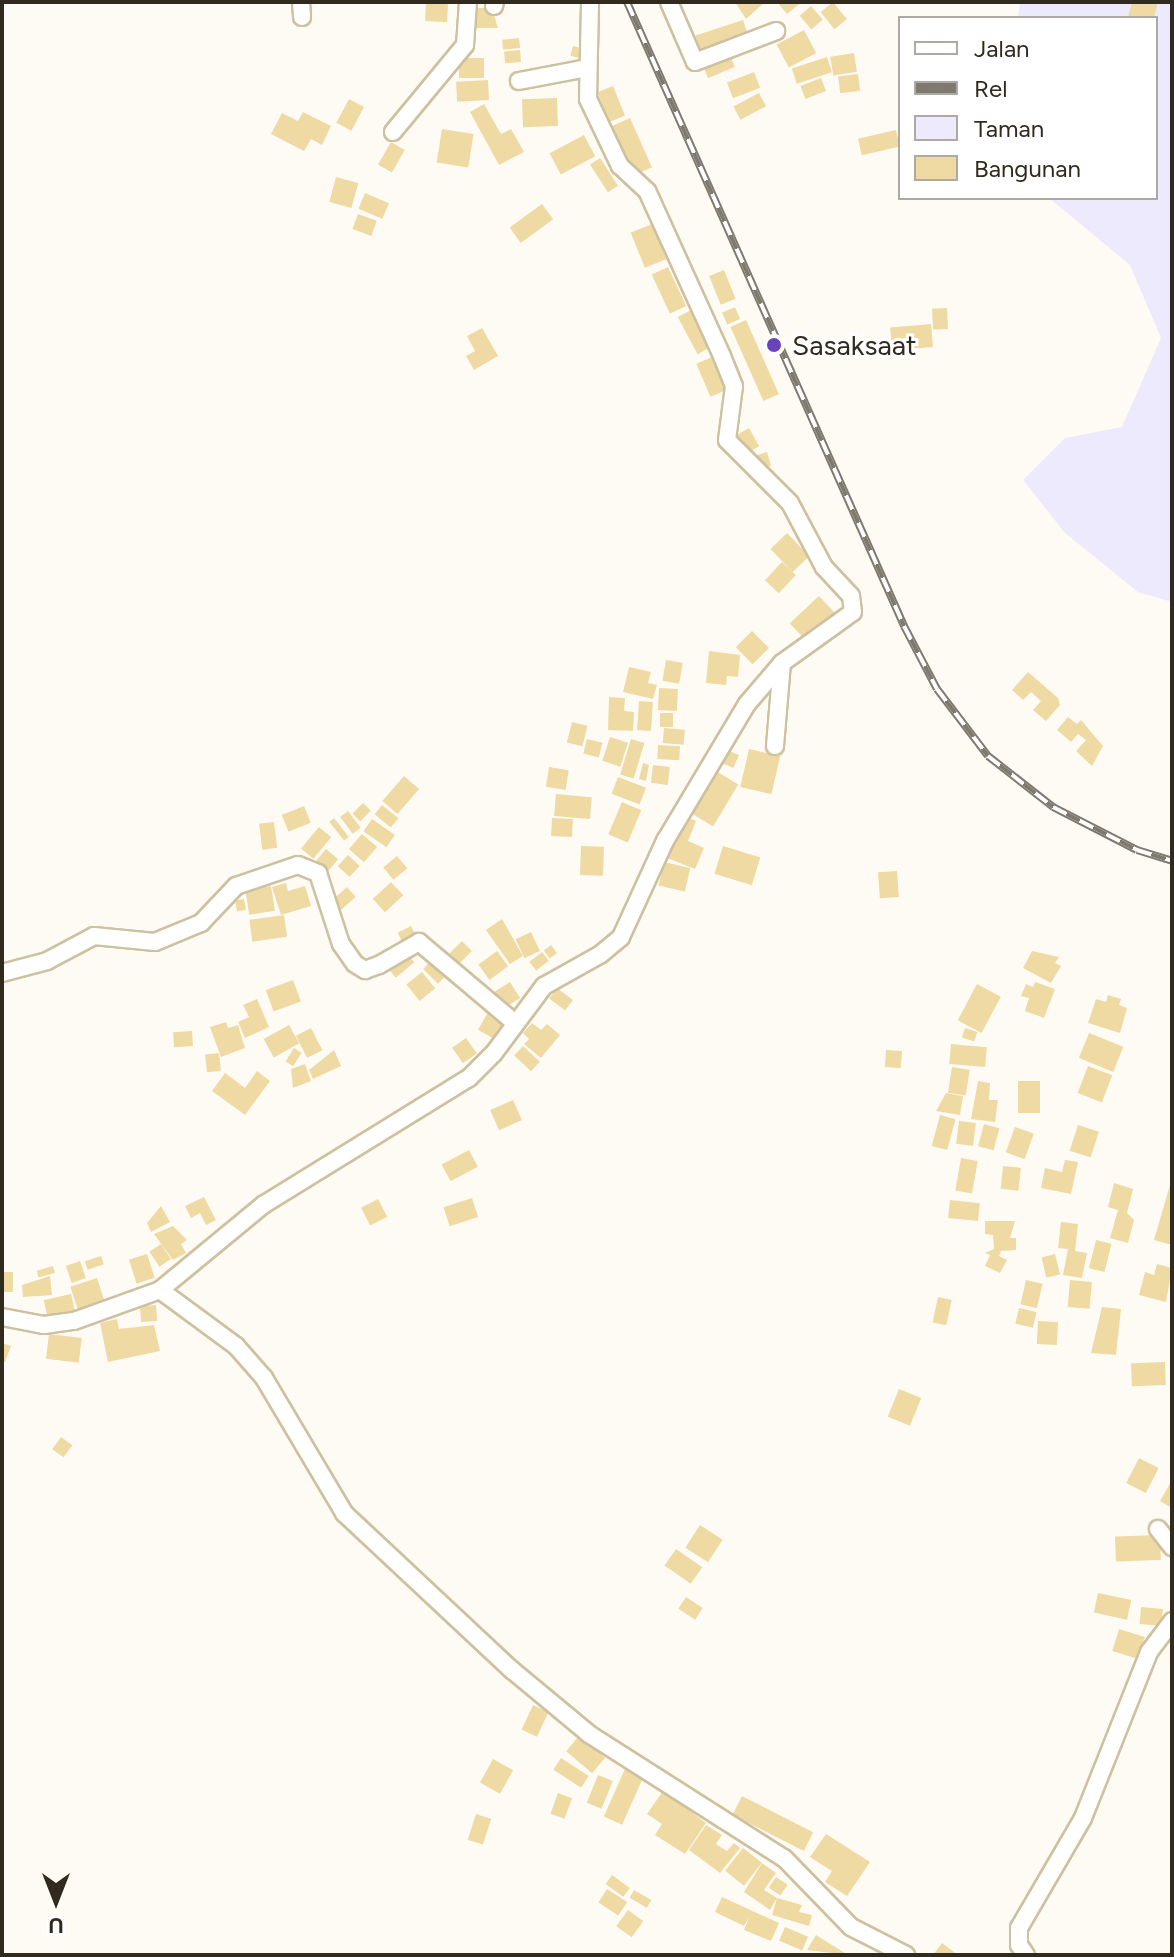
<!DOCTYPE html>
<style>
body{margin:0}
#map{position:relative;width:1174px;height:1957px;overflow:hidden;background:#fefbf5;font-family:Figtree,sans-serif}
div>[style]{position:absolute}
.green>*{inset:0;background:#edeafd}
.building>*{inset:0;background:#f0daa3;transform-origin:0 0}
.roads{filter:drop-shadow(2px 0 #cec1a0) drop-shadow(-2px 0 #cec1a0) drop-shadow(0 2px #cec1a0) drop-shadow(0 -2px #cec1a0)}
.minor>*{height:16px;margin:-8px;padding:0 8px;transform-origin:8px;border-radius:8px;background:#fff}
.rail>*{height:8px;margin-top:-4px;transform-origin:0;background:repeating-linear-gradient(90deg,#fff 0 15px,#7e7a70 0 30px);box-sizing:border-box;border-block:2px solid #7e7a70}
.dots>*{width:22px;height:22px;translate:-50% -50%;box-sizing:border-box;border:4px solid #fff;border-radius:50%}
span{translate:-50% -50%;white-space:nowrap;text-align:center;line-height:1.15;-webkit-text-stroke:6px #fff;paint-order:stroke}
.poi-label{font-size:28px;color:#312b1f}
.left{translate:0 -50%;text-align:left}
.frame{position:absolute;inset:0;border:4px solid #312b1f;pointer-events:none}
.legend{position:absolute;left:898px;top:16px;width:260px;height:184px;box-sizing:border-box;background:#fff;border:2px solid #adaaa5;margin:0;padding:10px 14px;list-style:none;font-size:24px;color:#312b1f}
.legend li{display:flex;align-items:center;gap:16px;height:40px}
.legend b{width:40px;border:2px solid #adaaa5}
.north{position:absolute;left:16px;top:1861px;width:80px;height:80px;-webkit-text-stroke:6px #fff;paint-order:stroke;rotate:180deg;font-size:22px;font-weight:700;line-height:32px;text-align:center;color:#312b1f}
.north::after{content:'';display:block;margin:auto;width:28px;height:36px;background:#312b1f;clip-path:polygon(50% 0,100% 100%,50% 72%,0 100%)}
</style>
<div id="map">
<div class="green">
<i style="clip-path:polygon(1020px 2px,1172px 2px,1172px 602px,1138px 592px,1065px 533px,1023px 480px,1065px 438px,1122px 427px,1161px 338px,1130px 265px,1049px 198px,1156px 198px,1156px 18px,1018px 18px)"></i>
</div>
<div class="building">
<i style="clip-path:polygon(735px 2px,765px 2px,746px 19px)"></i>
<i style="clip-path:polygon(777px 2px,802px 2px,787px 14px)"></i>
<i style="left:833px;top:2px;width:22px;height:16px;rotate:51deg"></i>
<i style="clip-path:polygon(1132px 2px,1158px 2px,1154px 18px,1128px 17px)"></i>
<i style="left:426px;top:3px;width:22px;height:18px;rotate:3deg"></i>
<i style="left:811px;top:6px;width:18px;height:15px;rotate:49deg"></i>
<i style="clip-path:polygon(475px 8px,492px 8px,498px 28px,475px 28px)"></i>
<i style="left:743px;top:20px;width:19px;height:50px;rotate:72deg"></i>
<i style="left:804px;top:30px;width:26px;height:31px;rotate:62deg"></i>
<i style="left:519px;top:38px;width:10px;height:17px;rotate:84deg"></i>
<i style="left:573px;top:46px;width:11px;height:10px;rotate:15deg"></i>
<i style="left:520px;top:50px;width:12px;height:16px;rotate:85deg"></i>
<i style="left:729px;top:53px;width:15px;height:29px;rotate:67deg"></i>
<i style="left:854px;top:53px;width:19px;height:24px;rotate:81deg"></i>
<i style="left:827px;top:57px;width:16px;height:37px;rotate:72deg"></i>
<i style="left:484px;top:58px;width:20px;height:25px;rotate:90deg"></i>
<i style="left:754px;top:72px;width:17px;height:29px;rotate:69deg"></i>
<i style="left:858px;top:74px;width:17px;height:20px;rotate:83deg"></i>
<i style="left:821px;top:78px;width:14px;height:22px;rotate:69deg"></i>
<i style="left:488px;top:80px;width:20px;height:32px;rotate:87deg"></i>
<i style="left:613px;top:86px;width:32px;height:17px;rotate:68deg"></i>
<i style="left:759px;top:93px;width:15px;height:29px;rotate:62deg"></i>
<i style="left:557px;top:98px;width:28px;height:35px;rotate:88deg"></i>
<i style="left:349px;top:99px;width:17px;height:27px;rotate:28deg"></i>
<i style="clip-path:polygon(484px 104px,501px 134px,511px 129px,524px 152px,499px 165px,470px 112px)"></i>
<i style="clip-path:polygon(303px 112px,331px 126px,322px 145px,311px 139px,304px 151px,271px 134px,282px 113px,298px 121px)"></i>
<i style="left:630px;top:118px;width:54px;height:22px;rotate:66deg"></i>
<i style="left:442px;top:129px;width:32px;height:34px;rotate:9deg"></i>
<i style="left:896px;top:130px;width:17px;height:39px;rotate:77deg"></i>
<i style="left:584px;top:135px;width:24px;height:39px;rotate:62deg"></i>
<i style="left:391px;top:142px;width:16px;height:26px;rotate:30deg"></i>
<i style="left:600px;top:158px;width:33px;height:12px;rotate:57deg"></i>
<i style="left:336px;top:177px;width:23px;height:26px;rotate:15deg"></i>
<i style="left:365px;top:193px;width:26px;height:17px;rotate:23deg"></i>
<i style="left:542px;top:204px;width:19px;height:40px;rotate:54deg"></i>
<i style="left:358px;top:214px;width:20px;height:16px;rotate:20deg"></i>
<i style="left:652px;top:224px;width:38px;height:23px;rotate:68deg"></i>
<i style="left:668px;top:267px;width:43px;height:18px;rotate:65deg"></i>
<i style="left:724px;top:270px;width:31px;height:16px;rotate:68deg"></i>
<i style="left:735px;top:307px;width:13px;height:14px;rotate:67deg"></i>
<i style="left:947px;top:308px;width:21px;height:15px;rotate:87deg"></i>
<i style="left:691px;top:310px;width:42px;height:15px;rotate:62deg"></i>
<i style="left:746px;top:320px;width:81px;height:17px;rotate:66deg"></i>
<i style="left:931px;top:324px;width:23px;height:41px;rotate:85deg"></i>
<i style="clip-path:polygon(482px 328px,498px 356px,474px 370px,466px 356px,475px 351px,467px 336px)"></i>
<i style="left:712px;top:357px;width:36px;height:17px;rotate:67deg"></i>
<i style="left:749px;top:428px;width:21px;height:19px;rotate:61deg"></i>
<i style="left:767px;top:452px;width:14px;height:17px;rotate:73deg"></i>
<i style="left:787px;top:533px;width:32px;height:23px;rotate:46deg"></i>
<i style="left:782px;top:562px;width:19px;height:25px;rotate:43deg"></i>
<i style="left:819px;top:596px;width:23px;height:40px;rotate:47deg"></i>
<i style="left:752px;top:631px;width:24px;height:23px;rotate:45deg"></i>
<i style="clip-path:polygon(709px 651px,740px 655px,738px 677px,727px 676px,726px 685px,706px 683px)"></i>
<i style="left:666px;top:660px;width:17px;height:21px;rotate:10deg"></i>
<i style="clip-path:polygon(629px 667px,651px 672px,648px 683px,657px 685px,653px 699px,623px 692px)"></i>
<i style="clip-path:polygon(1028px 672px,1058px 698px,1060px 705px,1046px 721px,1033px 710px,1041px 701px,1031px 692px,1023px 700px,1012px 690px)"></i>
<i style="left:659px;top:688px;width:19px;height:22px;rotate:3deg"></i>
<i style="clip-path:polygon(609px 697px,625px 698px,624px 711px,634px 712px,633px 731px,608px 730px)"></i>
<i style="left:639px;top:701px;width:14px;height:29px;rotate:4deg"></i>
<i style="left:660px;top:713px;width:13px;height:14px"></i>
<i style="clip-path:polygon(1068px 717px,1077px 724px,1081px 720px,1103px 746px,1092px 766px,1076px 751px,1086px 740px,1078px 734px,1071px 742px,1057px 730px)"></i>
<i style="left:572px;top:722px;width:16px;height:21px;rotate:14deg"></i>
<i style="left:664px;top:728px;width:21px;height:15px;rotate:5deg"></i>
<i style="left:610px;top:737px;width:19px;height:25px;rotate:18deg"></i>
<i style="left:587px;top:739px;width:16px;height:15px;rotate:14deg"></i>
<i style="left:631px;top:739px;width:14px;height:37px;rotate:17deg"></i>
<i style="left:658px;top:745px;width:22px;height:14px;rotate:3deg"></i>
<i style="left:749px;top:749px;width:32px;height:39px;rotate:13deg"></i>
<i style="left:727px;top:750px;width:13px;height:14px;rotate:23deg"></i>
<i style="clip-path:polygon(643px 763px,649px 765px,646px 781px,639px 779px)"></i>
<i style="left:653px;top:765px;width:17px;height:18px;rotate:7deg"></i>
<i style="left:549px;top:767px;width:20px;height:20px;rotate:9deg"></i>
<i style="left:716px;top:771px;width:26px;height:49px;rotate:31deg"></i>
<i style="left:404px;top:776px;width:20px;height:33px;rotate:41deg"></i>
<i style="left:618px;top:777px;width:30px;height:18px;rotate:21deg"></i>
<i style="left:556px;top:794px;width:36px;height:22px;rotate:5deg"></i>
<i style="left:622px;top:802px;width:21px;height:35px;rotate:23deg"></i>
<i style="left:363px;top:803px;width:11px;height:15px;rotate:45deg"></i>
<i style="left:382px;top:805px;width:21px;height:12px;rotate:39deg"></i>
<i style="left:304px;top:806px;width:18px;height:24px;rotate:68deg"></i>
<i style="left:348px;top:811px;width:21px;height:10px;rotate:53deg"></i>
<i style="clip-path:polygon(684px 816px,696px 821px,688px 841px,704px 848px,695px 869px,667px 858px)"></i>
<i style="left:334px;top:818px;width:24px;height:6px;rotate:52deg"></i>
<i style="left:552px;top:818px;width:21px;height:18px;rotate:3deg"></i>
<i style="left:372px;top:819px;width:28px;height:15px;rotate:35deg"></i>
<i style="left:274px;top:822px;width:26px;height:15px;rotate:83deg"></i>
<i style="left:319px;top:827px;width:16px;height:28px;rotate:40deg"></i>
<i style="left:362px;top:834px;width:20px;height:20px;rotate:41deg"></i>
<i style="left:581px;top:846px;width:23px;height:29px;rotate:2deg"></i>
<i style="left:723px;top:846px;width:39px;height:29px;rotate:17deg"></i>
<i style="left:326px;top:849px;width:16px;height:21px;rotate:40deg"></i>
<i style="left:348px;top:855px;width:16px;height:15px;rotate:43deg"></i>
<i style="left:397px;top:856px;width:16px;height:18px;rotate:50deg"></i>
<i style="left:664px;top:862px;width:27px;height:24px;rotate:13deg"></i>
<i style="left:897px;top:871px;width:26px;height:19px;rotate:86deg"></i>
<i style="left:391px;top:882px;width:18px;height:25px;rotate:47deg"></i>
<i style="clip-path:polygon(286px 883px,288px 891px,305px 886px,311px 906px,281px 915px,272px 887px)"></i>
<i style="left:271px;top:886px;width:25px;height:26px;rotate:81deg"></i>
<i style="left:347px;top:887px;width:13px;height:22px;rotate:48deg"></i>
<i style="left:244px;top:899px;width:11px;height:9px;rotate:80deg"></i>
<i style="left:284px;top:915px;width:22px;height:35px;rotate:82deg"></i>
<i style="clip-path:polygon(502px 919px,523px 956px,510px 964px,486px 930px)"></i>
<i style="left:411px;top:926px;width:13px;height:15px;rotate:63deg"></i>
<i style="left:531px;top:932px;width:21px;height:17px;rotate:65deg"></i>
<i style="left:462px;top:941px;width:14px;height:22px;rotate:45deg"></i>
<i style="left:551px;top:945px;width:10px;height:9px;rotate:53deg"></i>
<i style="left:404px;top:950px;width:16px;height:24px;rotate:50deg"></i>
<i style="left:497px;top:951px;width:19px;height:23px;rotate:54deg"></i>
<i style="clip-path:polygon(1032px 951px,1059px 957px,1055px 963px,1061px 966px,1051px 983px,1023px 968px)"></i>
<i style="left:542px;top:952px;width:11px;height:16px;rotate:52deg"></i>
<i style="left:433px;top:959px;width:21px;height:14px;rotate:45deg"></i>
<i style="left:422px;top:972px;width:21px;height:20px;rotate:51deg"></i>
<i style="left:293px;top:980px;width:23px;height:29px;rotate:70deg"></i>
<i style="left:510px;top:982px;width:19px;height:22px;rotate:58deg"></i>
<i style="clip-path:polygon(1035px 982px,1055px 989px,1044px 1018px,1025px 1011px,1029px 998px,1021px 996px,1026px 984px,1033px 987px)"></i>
<i style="left:977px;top:984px;width:27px;height:41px;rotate:28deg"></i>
<i style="left:557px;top:988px;width:20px;height:13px;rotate:37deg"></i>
<i style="clip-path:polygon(1108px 995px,1121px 999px,1119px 1005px,1127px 1008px,1120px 1033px,1088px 1023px,1096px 999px,1106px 1002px)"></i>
<i style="clip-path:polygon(257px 999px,269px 1027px,245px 1038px,238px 1022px,249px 1017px,243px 1005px)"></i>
<i style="left:490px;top:1009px;width:24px;height:24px;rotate:30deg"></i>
<i style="clip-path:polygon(226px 1022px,228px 1028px,238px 1025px,245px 1048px,221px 1057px,210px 1027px)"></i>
<i style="clip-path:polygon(532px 1023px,541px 1030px,547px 1024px,560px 1035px,541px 1058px,524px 1044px,529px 1039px,523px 1033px)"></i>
<i style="left:289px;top:1025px;width:21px;height:29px;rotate:61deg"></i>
<i style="left:311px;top:1028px;width:25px;height:17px;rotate:63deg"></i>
<i style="left:965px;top:1028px;width:13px;height:10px;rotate:18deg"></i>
<i style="left:192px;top:1031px;width:15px;height:19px;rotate:86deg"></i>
<i style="left:1089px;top:1033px;width:37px;height:27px;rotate:22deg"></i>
<i style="left:466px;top:1038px;width:19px;height:17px;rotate:55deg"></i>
<i style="left:951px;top:1044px;width:36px;height:20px;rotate:5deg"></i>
<i style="left:523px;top:1046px;width:23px;height:13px;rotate:43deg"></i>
<i style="left:294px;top:1048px;width:9px;height:16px;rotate:32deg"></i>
<i style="clip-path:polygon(334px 1050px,341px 1066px,313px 1079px,309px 1070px)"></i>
<i style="left:886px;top:1050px;width:16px;height:17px;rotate:4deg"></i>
<i style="left:219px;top:1053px;width:18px;height:14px;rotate:84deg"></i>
<i style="clip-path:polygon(305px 1064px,311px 1081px,293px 1088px,291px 1069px)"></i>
<i style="left:1088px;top:1066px;width:26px;height:29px;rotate:21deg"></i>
<i style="left:952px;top:1067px;width:18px;height:26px;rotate:9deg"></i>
<i style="clip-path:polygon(257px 1071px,270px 1081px,245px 1115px,212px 1091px,225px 1073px,245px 1088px)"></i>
<i style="clip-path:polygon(978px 1081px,990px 1083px,989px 1100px,998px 1100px,995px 1122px,971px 1119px)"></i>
<i style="left:1018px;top:1081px;width:22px;height:32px"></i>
<i style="clip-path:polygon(946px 1093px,963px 1096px,960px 1115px,936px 1111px)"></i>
<i style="left:513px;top:1100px;width:22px;height:25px;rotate:66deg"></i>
<i style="left:940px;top:1115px;width:16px;height:32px;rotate:15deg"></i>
<i style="left:959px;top:1121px;width:17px;height:23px;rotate:7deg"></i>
<i style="left:984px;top:1124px;width:16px;height:23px;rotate:15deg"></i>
<i style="left:1078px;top:1125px;width:22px;height:27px;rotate:18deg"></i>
<i style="left:1015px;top:1127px;width:20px;height:27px;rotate:20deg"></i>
<i style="left:469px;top:1150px;width:19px;height:31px;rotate:62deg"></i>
<i style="left:961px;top:1158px;width:17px;height:33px;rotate:10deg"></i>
<i style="clip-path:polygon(1065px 1160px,1078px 1162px,1071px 1194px,1041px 1188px,1045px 1168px,1062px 1172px)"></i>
<i style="left:1003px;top:1166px;width:18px;height:23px;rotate:6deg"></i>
<i style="clip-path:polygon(1172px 1178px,1172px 1245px,1154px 1240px)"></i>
<i style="clip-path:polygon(1114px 1183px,1133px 1189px,1127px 1213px,1134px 1220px,1128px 1243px,1110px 1238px,1118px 1210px,1108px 1207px)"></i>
<i style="clip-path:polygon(204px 1197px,216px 1220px,206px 1225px,200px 1213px,191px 1218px,185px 1206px)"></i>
<i style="left:472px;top:1198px;width:20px;height:30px;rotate:72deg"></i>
<i style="left:378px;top:1199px;width:20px;height:19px;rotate:63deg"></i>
<i style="left:950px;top:1200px;width:30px;height:18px;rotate:6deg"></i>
<i style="clip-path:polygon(161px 1206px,170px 1222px,151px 1232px,147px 1223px)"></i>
<i style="clip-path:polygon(985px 1221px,1015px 1221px,1010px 1238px,1016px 1238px,1016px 1250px,1001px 1251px,999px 1256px,1007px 1260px,1000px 1273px,985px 1266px,990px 1255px,985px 1253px,994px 1249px,993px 1235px,985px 1234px)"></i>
<i style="clip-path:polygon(1061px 1222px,1078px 1224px,1075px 1251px,1087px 1253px,1082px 1278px,1063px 1275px,1068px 1249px,1058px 1248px)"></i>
<i style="clip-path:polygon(173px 1226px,187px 1240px,181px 1244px,186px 1253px,173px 1260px,154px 1234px)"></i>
<i style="left:1096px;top:1240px;width:16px;height:29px;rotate:14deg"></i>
<i style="left:161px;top:1244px;width:18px;height:14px;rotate:56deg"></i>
<i style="left:147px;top:1254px;width:25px;height:19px;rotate:72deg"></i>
<i style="left:1055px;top:1254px;width:21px;height:14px;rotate:76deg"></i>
<i style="left:101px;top:1256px;width:9px;height:17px;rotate:72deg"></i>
<i style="left:80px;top:1261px;width:18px;height:15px;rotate:71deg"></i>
<i style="clip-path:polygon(1157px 1264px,1172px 1268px,1166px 1302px,1139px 1295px,1145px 1272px,1154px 1275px)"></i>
<i style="left:53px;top:1266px;width:7px;height:17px;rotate:74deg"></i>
<i style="left:2px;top:1272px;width:11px;height:20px"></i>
<i style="clip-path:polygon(50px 1276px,52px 1295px,23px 1297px,22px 1285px)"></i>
<i style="left:97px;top:1278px;width:26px;height:28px;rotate:72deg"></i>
<i style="left:1026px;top:1280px;width:17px;height:25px;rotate:13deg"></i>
<i style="left:1070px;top:1280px;width:22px;height:27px;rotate:5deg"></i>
<i style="left:71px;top:1294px;width:18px;height:28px;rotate:77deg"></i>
<i style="left:938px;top:1297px;width:14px;height:26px;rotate:12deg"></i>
<i style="left:156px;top:1305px;width:16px;height:16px;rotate:86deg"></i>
<i style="clip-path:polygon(1102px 1307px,1121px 1309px,1116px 1355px,1091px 1353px)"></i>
<i style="left:1019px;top:1308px;width:18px;height:16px;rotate:13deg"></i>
<i style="clip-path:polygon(117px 1319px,119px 1329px,154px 1325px,160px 1351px,108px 1362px,100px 1323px)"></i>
<i style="left:1038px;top:1321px;width:20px;height:23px;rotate:3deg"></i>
<i style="left:49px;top:1334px;width:33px;height:25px;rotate:7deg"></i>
<i style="clip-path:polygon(2px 1343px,11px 1346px,5px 1362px,2px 1361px)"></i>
<i style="left:1165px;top:1362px;width:23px;height:34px;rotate:88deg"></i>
<i style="left:899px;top:1389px;width:24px;height:30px;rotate:22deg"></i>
<i style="left:61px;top:1437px;width:14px;height:15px;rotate:36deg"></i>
<i style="left:1139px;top:1458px;width:22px;height:28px;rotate:27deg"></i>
<i style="clip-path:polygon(1172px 1480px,1172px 1508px,1160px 1501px)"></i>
<i style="left:700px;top:1525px;width:27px;height:27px;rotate:33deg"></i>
<i style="left:1160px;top:1535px;width:25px;height:45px;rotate:88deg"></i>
<i style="left:676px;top:1549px;width:32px;height:20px;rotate:35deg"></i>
<i style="left:1098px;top:1593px;width:34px;height:20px;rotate:12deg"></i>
<i style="left:686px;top:1597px;width:20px;height:14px;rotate:33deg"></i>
<i style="left:1141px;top:1607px;width:22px;height:17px;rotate:5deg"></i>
<i style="left:1119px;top:1629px;width:27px;height:23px;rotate:17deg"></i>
<i style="left:533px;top:1705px;width:17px;height:27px;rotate:25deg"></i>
<i style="left:579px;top:1736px;width:34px;height:20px;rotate:40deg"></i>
<i style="left:561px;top:1758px;width:33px;height:14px;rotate:33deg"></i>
<i style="left:493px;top:1759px;width:23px;height:27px;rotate:29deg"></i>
<i style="left:625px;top:1769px;width:20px;height:52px;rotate:24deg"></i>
<i style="left:598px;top:1775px;width:16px;height:30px;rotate:22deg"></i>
<i style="clip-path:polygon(663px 1791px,706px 1823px,685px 1854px,655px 1835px,662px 1824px,647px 1814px)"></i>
<i style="left:558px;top:1793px;width:15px;height:22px;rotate:20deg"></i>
<i style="left:742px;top:1796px;width:80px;height:21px;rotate:27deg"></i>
<i style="left:476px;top:1814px;width:16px;height:27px;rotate:18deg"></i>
<i style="clip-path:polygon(706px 1825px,722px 1835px,716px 1844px,727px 1851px,734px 1843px,740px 1848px,720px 1873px,689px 1850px)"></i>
<i style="clip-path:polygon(826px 1834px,870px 1862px,847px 1896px,825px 1882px,832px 1871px,810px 1857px)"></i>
<i style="left:743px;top:1848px;width:24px;height:29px;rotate:38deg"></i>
<i style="clip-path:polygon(762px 1863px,776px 1873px,764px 1890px,777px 1898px,770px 1910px,744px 1892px)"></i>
<i style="left:612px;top:1875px;width:22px;height:11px;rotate:36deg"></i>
<i style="left:776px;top:1877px;width:14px;height:13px;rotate:34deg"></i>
<i style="left:607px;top:1889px;width:24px;height:16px;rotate:33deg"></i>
<i style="left:634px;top:1890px;width:20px;height:9px;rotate:30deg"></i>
<i style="clip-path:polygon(722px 1897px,779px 1923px,771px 1941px,744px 1930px,749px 1917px,744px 1926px,715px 1912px)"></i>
<i style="clip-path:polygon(777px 1898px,802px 1905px,799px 1912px,812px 1915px,809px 1926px,772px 1915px)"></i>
<i style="left:628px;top:1910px;width:19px;height:20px;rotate:36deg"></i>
<i style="left:785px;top:1927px;width:25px;height:15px;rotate:23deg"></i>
<i style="clip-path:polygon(816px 1935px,848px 1955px,807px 1950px)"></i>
<i style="clip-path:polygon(942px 1943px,958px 1955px,933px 1955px)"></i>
</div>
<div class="roads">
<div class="minor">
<i style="left:301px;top:2px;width:15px;rotate:86deg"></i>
<i style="left:669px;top:2px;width:65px;rotate:66.6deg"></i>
<i style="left:695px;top:62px;width:87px;rotate:-20.9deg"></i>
<i style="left:494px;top:6px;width:4px;rotate:-76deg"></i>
<i style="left:519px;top:81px;width:69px;rotate:-10.8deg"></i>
<i style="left:393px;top:132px;width:113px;rotate:-50.4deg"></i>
<i style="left:465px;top:45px;width:43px;rotate:-86deg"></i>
<i style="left:775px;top:746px;width:83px;rotate:-85.2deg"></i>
<i style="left:2px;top:973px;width:47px;rotate:-14.9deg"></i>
<i style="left:47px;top:961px;width:53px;rotate:-28deg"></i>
<i style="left:94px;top:936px;width:61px;rotate:5.6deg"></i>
<i style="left:155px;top:942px;width:50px;rotate:-22.4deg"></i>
<i style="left:201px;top:923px;width:51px;rotate:-46.6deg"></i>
<i style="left:236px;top:886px;width:65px;rotate:-18.7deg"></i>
<i style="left:298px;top:865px;width:22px;rotate:22deg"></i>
<i style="left:318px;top:873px;width:75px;rotate:72.1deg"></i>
<i style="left:341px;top:944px;width:24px;rotate:55deg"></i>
<i style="left:355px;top:964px;width:12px;rotate:31deg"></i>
<i style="left:365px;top:970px;width:15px;rotate:-20deg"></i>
<i style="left:379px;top:965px;width:46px;rotate:-29.9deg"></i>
<i style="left:419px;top:942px;width:124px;rotate:40.1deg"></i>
<i style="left:160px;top:1290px;width:94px;rotate:36.4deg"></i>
<i style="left:236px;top:1346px;width:43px;rotate:48.8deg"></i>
<i style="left:264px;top:1378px;width:157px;rotate:59.3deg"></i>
<i style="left:344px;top:1513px;width:230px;rotate:43.1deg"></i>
<i style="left:512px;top:1670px;width:100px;rotate:39.7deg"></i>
<i style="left:589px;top:1734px;width:231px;rotate:32.5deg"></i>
<i style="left:784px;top:1858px;width:96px;rotate:45.8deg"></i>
<i style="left:851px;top:1927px;width:62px;rotate:27deg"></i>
<i style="left:2px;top:1317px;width:43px;rotate:10.8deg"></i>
<i style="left:44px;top:1325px;width:30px;rotate:-8deg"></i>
<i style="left:74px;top:1321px;width:91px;rotate:-19.8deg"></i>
<i style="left:160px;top:1290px;width:134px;rotate:-39.5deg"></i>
<i style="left:263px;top:1205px;width:242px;rotate:-31.7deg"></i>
<i style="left:469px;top:1078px;width:35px;rotate:-45deg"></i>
<i style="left:494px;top:1053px;width:84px;rotate:-53.3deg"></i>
<i style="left:544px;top:986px;width:65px;rotate:-29.3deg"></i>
<i style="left:601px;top:954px;width:26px;rotate:-40deg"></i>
<i style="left:621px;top:937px;width:106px;rotate:-65.4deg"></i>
<i style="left:665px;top:841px;width:160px;rotate:-59.1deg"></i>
<i style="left:747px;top:704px;width:54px;rotate:-49.5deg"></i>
<i style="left:782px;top:663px;width:87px;rotate:-35.7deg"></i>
<i style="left:853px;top:612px;width:16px;rotate:-97deg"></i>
<i style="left:851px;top:596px;width:40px;rotate:-133deg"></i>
<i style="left:824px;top:567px;width:72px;rotate:-118deg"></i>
<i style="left:790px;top:503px;width:89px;rotate:-135deg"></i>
<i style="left:727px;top:440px;width:54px;rotate:-82.6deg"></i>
<i style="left:734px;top:386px;width:32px;rotate:-112deg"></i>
<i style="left:722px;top:356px;width:181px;rotate:-114.4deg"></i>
<i style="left:647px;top:191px;width:37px;rotate:-137deg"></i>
<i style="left:620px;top:166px;width:74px;rotate:-115.5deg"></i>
<i style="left:588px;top:99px;width:97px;rotate:-88.8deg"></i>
<i style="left:1158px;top:1529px;width:23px;rotate:52deg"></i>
<i style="left:1026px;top:1955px;width:12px;rotate:-125deg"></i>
<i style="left:1019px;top:1945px;width:17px;rotate:-90deg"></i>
<i style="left:1019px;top:1928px;width:127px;rotate:-59.8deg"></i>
<i style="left:1083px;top:1818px;width:179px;rotate:-68.3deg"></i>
<i style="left:1149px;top:1652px;width:39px;rotate:-53deg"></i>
</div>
</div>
<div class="rail">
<i style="left:627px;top:2px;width:683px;rotate:66.06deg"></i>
<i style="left:904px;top:626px;width:71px;rotate:62.4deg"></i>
<i style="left:937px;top:689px;width:84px;rotate:52.7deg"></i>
<i style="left:988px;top:756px;width:83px;rotate:38.1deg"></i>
<i style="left:1053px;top:807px;width:94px;rotate:27.1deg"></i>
<i style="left:1137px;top:850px;width:37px;rotate:17deg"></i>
</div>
<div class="dots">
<i style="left:774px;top:345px;background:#6943bc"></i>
</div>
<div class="poi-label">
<span class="left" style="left:792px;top:345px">Sasaksaat</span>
</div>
<div class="frame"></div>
<ul class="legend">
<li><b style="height:10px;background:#fff"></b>Jalan</li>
<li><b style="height:10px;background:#7e7a70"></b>Rel</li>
<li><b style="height:22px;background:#edeafd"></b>Taman</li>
<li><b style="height:22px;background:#f0daa3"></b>Bangunan</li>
</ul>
<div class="north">U</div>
</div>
